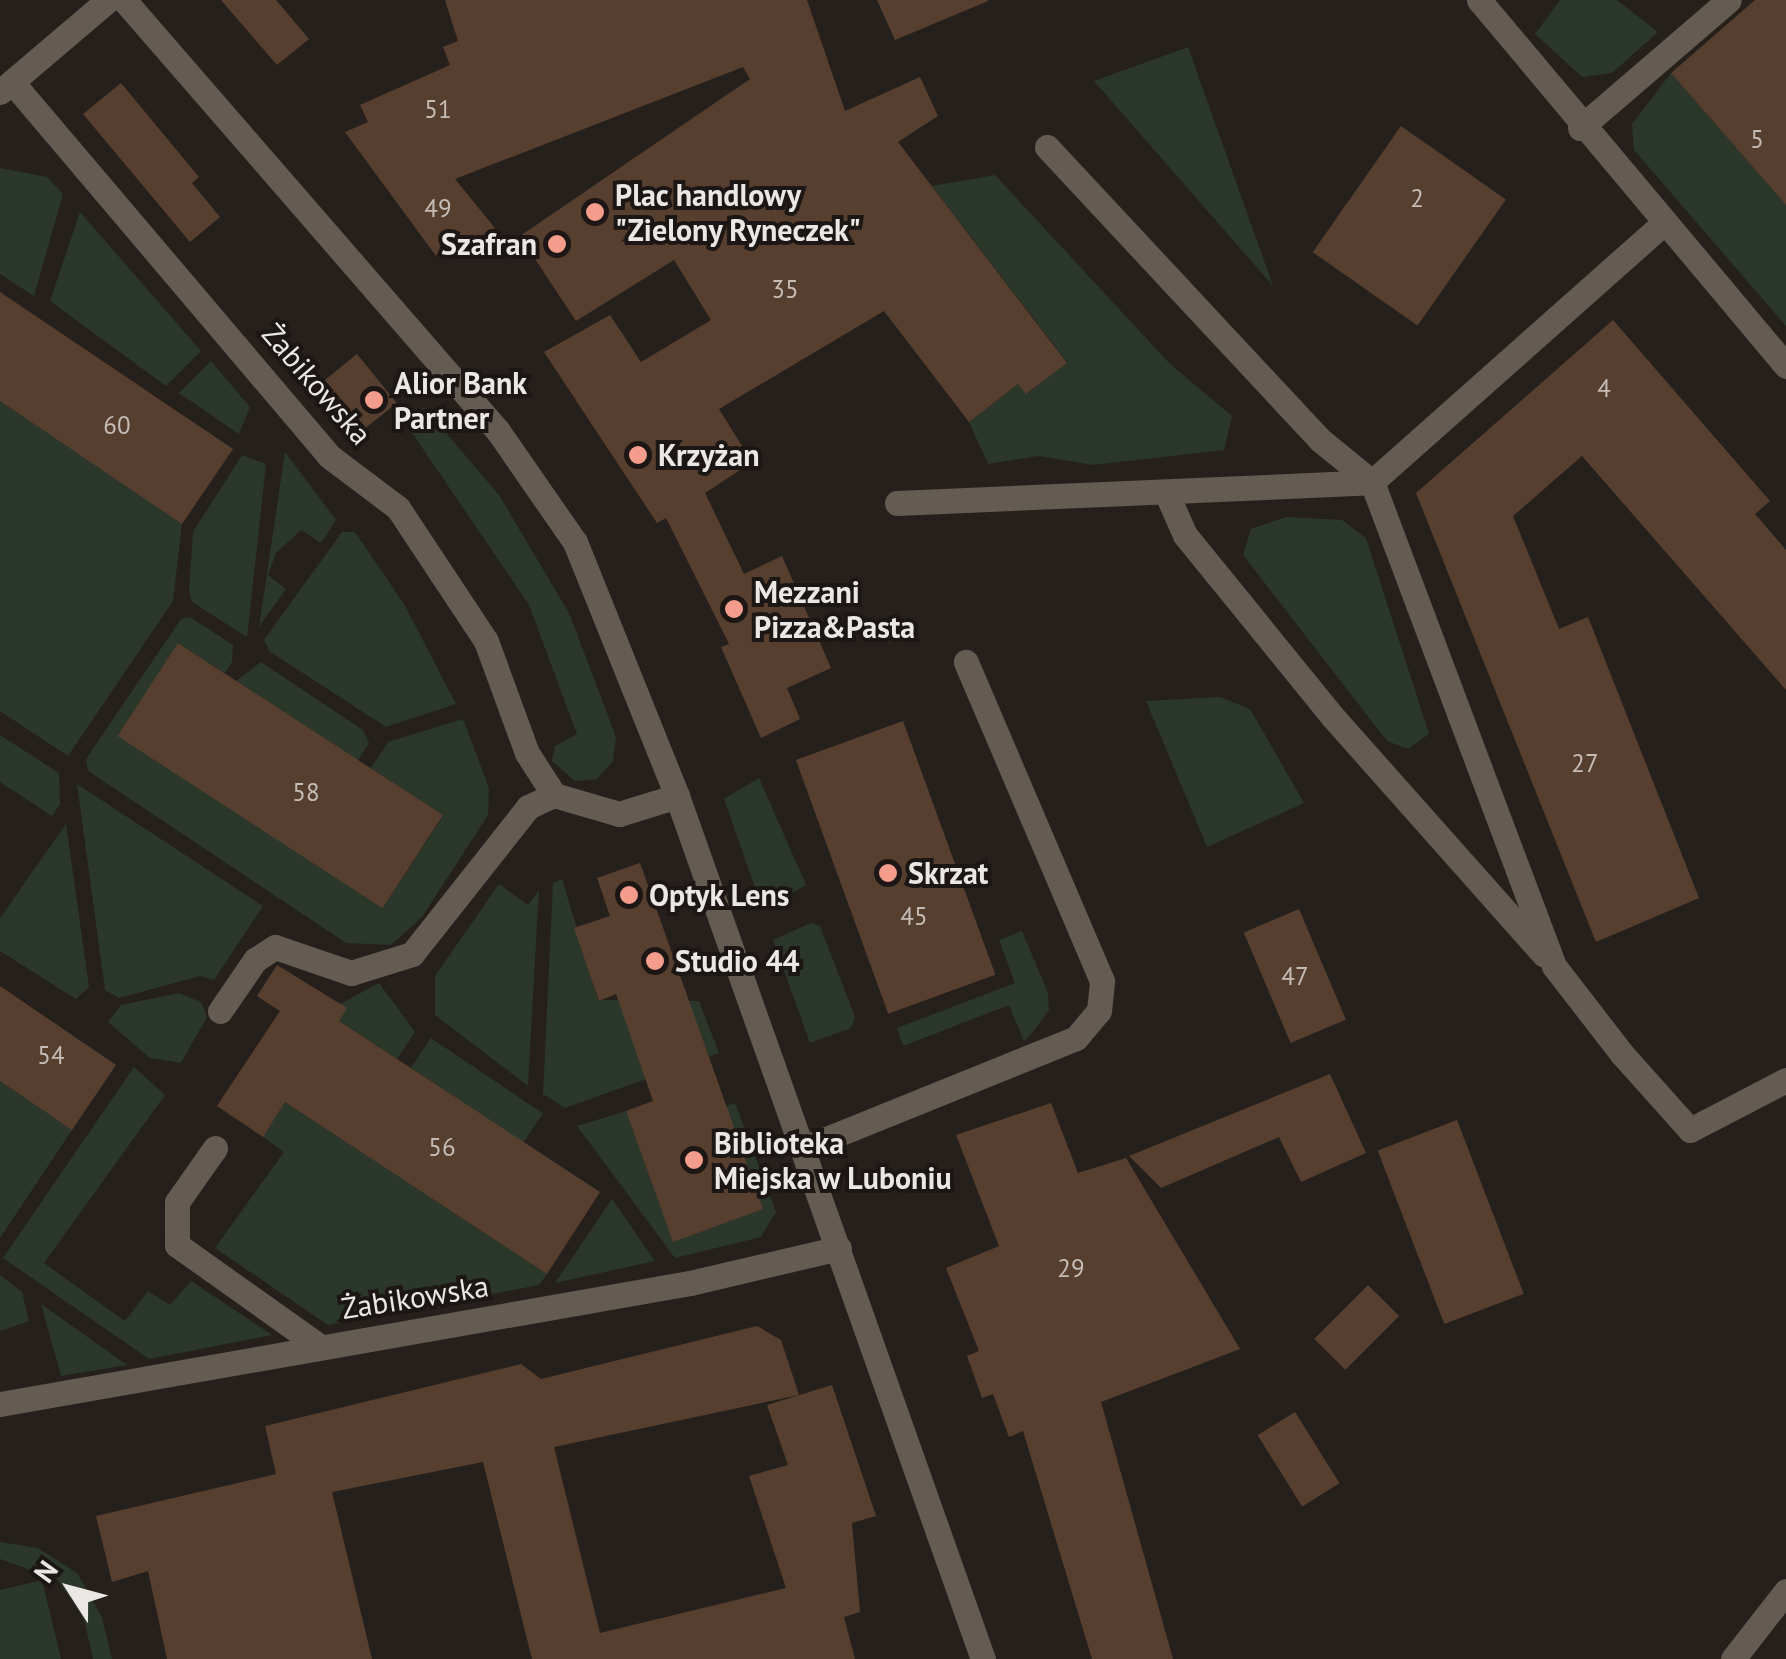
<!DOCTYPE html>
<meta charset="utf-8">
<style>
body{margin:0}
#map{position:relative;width:1786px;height:1659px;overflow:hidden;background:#26201d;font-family:"PT Sans",sans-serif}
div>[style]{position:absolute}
.green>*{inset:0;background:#2a372a;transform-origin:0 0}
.building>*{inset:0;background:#573f2f;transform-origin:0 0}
.service>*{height:25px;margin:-12.5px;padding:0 12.5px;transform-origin:12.5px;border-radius:12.5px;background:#645b52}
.minor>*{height:25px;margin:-12.5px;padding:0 12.5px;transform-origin:12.5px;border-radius:12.5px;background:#645b52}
.tertiary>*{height:25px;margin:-12.5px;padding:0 12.5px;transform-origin:12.5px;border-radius:12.5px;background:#645b52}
.dots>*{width:28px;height:28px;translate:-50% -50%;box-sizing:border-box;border:5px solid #1c1714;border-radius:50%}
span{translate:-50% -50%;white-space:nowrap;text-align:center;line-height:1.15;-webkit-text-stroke:8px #1c1714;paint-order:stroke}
.number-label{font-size:25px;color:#c5bdb8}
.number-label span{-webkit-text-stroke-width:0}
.poi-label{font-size:30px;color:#eae7e5;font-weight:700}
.left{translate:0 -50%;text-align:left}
.right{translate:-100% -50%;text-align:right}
.street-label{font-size:30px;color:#eae7e5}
.north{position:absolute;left:20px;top:1539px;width:100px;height:100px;-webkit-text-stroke:8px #1c1714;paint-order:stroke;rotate:306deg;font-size:28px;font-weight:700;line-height:40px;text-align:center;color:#eae7e5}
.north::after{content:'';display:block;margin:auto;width:35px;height:45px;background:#eae7e5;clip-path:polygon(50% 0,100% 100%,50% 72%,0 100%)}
</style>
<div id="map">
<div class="green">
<i style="clip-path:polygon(1560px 0,1617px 0,1658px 32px,1612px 73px,1582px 77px,1535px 34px)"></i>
<i style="clip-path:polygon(1188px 47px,1273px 286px,1094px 81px)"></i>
<i style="clip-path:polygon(1671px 73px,1786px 205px,1786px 326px,1634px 150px,1632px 124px)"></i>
<i style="clip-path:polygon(0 168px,47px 177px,63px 194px,34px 296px,0 274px)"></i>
<i style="clip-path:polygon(995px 175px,1170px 364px,1232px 416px,1224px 450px,1093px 465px,1038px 456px,988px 464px,969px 422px,1018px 384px,1027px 394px,1067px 362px,932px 186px)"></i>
<i style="clip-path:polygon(80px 212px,201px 351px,166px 386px,50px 301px)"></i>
<i style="clip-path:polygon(211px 361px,250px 407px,239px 434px,179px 393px)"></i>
<i style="clip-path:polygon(0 401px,182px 523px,173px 601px,68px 756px,0 711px)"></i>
<i style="clip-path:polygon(424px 407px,499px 495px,569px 613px,616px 737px,613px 761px,597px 779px,575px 781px,552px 761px,555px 746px,577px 734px,529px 605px,404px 421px)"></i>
<i style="clip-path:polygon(285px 452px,336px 520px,321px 543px,301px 530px,276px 553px,268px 575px,286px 589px,259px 627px)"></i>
<i style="clip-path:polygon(242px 455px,266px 464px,247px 637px,192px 602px,189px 591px,193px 532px)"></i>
<i style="clip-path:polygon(1286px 517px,1342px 520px,1366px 538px,1429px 734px,1408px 749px,1387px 741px,1243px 555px,1251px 529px)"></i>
<i style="clip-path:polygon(342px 532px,355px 532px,404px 604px,456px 704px,386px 727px,269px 651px,264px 640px)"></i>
<i style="clip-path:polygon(190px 617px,233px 645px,232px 662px,225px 673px,178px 643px,383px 908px,443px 816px,371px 768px,388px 742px,463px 719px,489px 788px,488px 815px,422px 917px,391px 945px,346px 943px,88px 771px,86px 759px,181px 619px)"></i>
<i style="clip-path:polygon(261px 662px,363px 730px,369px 743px,358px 760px,236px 681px)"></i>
<i style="clip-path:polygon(1220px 697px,1250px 709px,1304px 803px,1207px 847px,1146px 701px)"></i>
<i style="clip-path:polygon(0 735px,59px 773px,60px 804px,52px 816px,0 782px)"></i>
<i style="clip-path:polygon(759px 778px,806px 885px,769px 906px,760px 902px,724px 799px)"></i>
<i style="clip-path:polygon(77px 784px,263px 906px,214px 980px,200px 976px,119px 998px,105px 990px)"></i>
<i style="clip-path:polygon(66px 824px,89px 987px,76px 999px,0 951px,0 918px)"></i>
<i style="clip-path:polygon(562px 879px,598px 1000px,699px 1001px,719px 1053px,565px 1108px,543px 1094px,553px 883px)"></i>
<i style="clip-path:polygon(499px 884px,528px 905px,539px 890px,528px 1086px,435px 1015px,435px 976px)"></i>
<i style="clip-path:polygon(811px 923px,820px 926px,855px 1017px,851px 1028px,810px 1043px,773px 940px)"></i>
<i style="clip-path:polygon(1022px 931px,1048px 993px,1049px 1010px,1032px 1033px,1024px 1041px,1009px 1005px,903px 1046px,897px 1028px,1015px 983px,999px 940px)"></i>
<i style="clip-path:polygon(379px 983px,415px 1032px,397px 1059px,339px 1021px,340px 1004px)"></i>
<i style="clip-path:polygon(179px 993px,201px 1002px,207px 1017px,181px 1063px,150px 1058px,108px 1022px,121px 1005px)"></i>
<i style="left:431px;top:1038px;width:135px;height:36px;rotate:34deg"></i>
<i style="clip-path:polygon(134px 1067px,165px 1095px,44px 1263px,125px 1321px,148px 1291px,170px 1305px,191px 1281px,272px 1335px,149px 1359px,3px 1258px)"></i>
<i style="clip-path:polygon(0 1081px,72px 1130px,0 1238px)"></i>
<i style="clip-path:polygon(285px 1102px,547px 1274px,539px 1285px,328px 1325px,215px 1248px,284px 1152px,263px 1137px)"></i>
<i style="clip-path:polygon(735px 1103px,776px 1212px,761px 1237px,675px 1258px,577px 1126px,626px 1111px,673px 1241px,726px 1106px)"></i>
<i style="clip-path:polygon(612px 1199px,655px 1261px,555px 1283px)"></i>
<i style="clip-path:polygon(0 1275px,22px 1292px,29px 1321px,0 1331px)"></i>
<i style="clip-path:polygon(41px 1304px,127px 1365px,61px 1376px)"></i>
<i style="clip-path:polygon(0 1542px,38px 1548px,77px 1573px,102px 1617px,112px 1659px,93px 1659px,84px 1619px,58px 1580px,0 1559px)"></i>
<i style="clip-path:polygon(42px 1580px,61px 1659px,0 1659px,0 1590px)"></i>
</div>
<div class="building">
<i style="clip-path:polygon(221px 0,276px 0,309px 39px,277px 65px)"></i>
<i style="clip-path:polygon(445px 0,807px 0,845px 111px,920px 77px,938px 116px,898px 142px,1067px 363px,1026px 394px,1018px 384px,969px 422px,884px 311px,719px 409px,752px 462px,705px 493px,744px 574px,782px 556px,831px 668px,787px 688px,800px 719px,761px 738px,721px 647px,729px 644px,666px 518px,657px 523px,544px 352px,610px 315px,641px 362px,711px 320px,674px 260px,576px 321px,520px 236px,750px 79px,743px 67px,455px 179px,495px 228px,464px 253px,454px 241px,436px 256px,345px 132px,368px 122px,360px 105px,450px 65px,443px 47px,458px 41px)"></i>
<i style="clip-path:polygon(877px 0,988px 0,988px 1px,895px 40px)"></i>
<i style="clip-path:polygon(1755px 0,1786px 0,1786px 205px,1671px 73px)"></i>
<i style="clip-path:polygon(121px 83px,199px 177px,192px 183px,220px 217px,190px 242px,83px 114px)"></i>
<i style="left:1401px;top:126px;width:128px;height:154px;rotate:35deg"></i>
<i style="clip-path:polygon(0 292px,233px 449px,182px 524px,0 401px)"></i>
<i style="clip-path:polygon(1613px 320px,1770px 501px,1755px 514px,1786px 550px,1786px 690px,1582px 456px,1513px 516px,1559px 629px,1588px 617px,1699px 898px,1596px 942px,1416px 493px)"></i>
<i style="left:357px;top:354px;width:63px;height:59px;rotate:51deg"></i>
<i style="left:178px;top:643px;width:316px;height:111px;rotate:33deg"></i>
<i style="left:903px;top:721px;width:270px;height:114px;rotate:70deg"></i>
<i style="clip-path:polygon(640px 863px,763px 1209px,673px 1242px,626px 1111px,653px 1101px,616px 994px,599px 1001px,574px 928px,610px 916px,597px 878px)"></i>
<i style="left:1299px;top:909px;width:120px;height:60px;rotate:67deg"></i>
<i style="clip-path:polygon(277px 965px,347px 1008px,339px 1021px,600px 1192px,547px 1274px,285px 1102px,263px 1137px,217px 1106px,280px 1011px,257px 996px)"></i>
<i style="clip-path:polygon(0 986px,116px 1065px,72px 1130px,0 1081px)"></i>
<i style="clip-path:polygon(1330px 1074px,1366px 1153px,1301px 1182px,1279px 1137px,1161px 1188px,1129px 1156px)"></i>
<i style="clip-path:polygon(1051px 1103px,1078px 1173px,1126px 1158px,1240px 1349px,1101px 1402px,1173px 1659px,1092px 1659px,1023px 1431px,1009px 1437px,993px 1394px,982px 1398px,967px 1356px,979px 1351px,946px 1268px,999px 1246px,956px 1135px)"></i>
<i style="left:1457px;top:1120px;width:186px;height:85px;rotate:69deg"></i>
<i style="left:1368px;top:1285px;width:44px;height:76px;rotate:45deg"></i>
<i style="clip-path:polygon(757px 1326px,781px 1340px,799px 1395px,554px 1447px,600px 1633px,786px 1588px,749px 1476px,788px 1465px,767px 1405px,832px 1385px,876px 1516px,852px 1523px,860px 1612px,844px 1617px,855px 1659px,532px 1659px,483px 1462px,332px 1492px,372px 1659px,167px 1659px,148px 1571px,112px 1582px,96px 1516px,276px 1474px,265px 1426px,521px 1364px,541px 1379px)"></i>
<i style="left:1295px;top:1412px;width:84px;height:44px;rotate:58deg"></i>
</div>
<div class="service">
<i style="left:12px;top:82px;width:490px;rotate:49.7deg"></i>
<i style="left:329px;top:456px;width:86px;rotate:37deg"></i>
<i style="left:398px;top:508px;width:159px;rotate:56.5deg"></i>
<i style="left:486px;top:641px;width:119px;rotate:69.9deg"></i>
<i style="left:527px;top:753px;width:50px;rotate:57.3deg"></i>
<i style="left:554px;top:795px;width:68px;rotate:16.3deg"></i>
<i style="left:619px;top:814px;width:61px;rotate:-17.2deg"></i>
<i style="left:1047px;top:147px;width:399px;rotate:47deg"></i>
<i style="left:1319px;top:439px;width:68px;rotate:39.1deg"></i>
<i style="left:1372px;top:482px;width:517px;rotate:69.39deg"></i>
<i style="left:1554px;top:966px;width:111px;rotate:52.3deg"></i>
<i style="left:1622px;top:1054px;width:102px;rotate:48.2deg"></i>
<i style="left:1690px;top:1130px;width:108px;rotate:-27.5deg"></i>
<i style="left:1166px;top:492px;width:47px;rotate:66.2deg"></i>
<i style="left:1185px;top:535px;width:233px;rotate:50.9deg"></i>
<i style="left:1332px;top:716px;width:319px;rotate:48.4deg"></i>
<i style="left:897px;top:503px;width:475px;rotate:-2.5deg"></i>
<i style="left:1372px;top:482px;width:389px;rotate:-41.6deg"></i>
<i style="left:220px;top:1011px;width:62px;rotate:-55.5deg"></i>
<i style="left:255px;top:960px;width:24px;rotate:-33deg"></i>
<i style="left:275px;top:947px;width:80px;rotate:18.9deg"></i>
<i style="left:351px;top:973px;width:64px;rotate:-17.3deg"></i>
<i style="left:412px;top:954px;width:187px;rotate:-51.7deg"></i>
<i style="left:528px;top:807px;width:29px;rotate:-25deg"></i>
<i style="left:215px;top:1148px;width:66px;rotate:125.1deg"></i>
<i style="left:177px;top:1202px;width:43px;rotate:90deg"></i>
<i style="left:177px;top:1245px;width:174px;rotate:35.4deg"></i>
<i style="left:804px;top:1148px;width:293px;rotate:-22deg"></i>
<i style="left:1076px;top:1038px;width:35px;rotate:-50deg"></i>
<i style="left:1099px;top:1011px;width:30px;rotate:-84deg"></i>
<i style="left:1102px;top:981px;width:347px;rotate:-113.1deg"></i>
</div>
<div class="minor">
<i style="left:1479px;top:0;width:478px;rotate:50deg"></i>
<i style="left:0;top:92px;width:142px;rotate:-40.4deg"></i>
<i style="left:1580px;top:128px;width:196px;rotate:-40.7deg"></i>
<i style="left:0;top:1404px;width:701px;rotate:-9.95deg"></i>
<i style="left:690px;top:1283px;width:153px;rotate:-13.2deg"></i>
</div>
<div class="tertiary">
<i style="left:124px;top:0;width:571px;rotate:49.05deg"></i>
<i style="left:498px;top:431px;width:135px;rotate:55.3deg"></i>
<i style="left:575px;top:542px;width:274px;rotate:68.1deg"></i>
<i style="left:677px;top:796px;width:916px;rotate:70.48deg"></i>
<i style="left:1733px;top:1659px;width:86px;rotate:-52.1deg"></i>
</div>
<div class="dots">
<i style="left:595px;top:212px;background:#f49d8d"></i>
<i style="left:557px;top:244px;background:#f49d8d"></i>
<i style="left:374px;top:400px;background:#f49d8d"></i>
<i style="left:638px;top:455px;background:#f49d8d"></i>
<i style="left:734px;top:609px;background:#f49d8d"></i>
<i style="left:888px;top:873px;background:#f49d8d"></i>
<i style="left:629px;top:895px;background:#f49d8d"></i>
<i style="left:655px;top:961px;background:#f49d8d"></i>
<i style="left:694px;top:1160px;background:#f49d8d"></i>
</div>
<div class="number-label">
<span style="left:438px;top:109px">51</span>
<span style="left:1757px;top:139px">5</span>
<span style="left:1417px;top:198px">2</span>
<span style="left:438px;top:208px">49</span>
<span style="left:785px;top:289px">35</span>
<span style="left:1604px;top:388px">4</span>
<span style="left:117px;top:425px">60</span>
<span style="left:1585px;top:763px">27</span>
<span style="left:306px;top:792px">58</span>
<span style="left:914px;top:916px">45</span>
<span style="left:1295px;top:976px">47</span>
<span style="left:51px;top:1055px">54</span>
<span style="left:442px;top:1147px">56</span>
<span style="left:1071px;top:1268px">29</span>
</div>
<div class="poi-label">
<span class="left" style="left:615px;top:212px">Plac handlowy<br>"Zielony Ryneczek"</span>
<span class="right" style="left:537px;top:244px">Szafran</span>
<span class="left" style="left:394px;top:400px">Alior Bank<br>Partner</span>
<span class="left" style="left:658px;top:455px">Krzyżan</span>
<span class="left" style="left:754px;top:609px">Mezzani<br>Pizza&amp;Pasta</span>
<span class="left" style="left:908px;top:873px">Skrzat</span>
<span class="left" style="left:649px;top:895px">Optyk Lens</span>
<span class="left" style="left:675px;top:961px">Studio 44</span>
<span class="left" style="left:714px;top:1160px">Biblioteka<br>Miejska w Luboniu</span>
</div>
<div class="street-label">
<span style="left:317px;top:384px;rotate:49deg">Żabikowska</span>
<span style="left:415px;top:1297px;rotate:-9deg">Żabikowska</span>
</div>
<div class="north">N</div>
</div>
